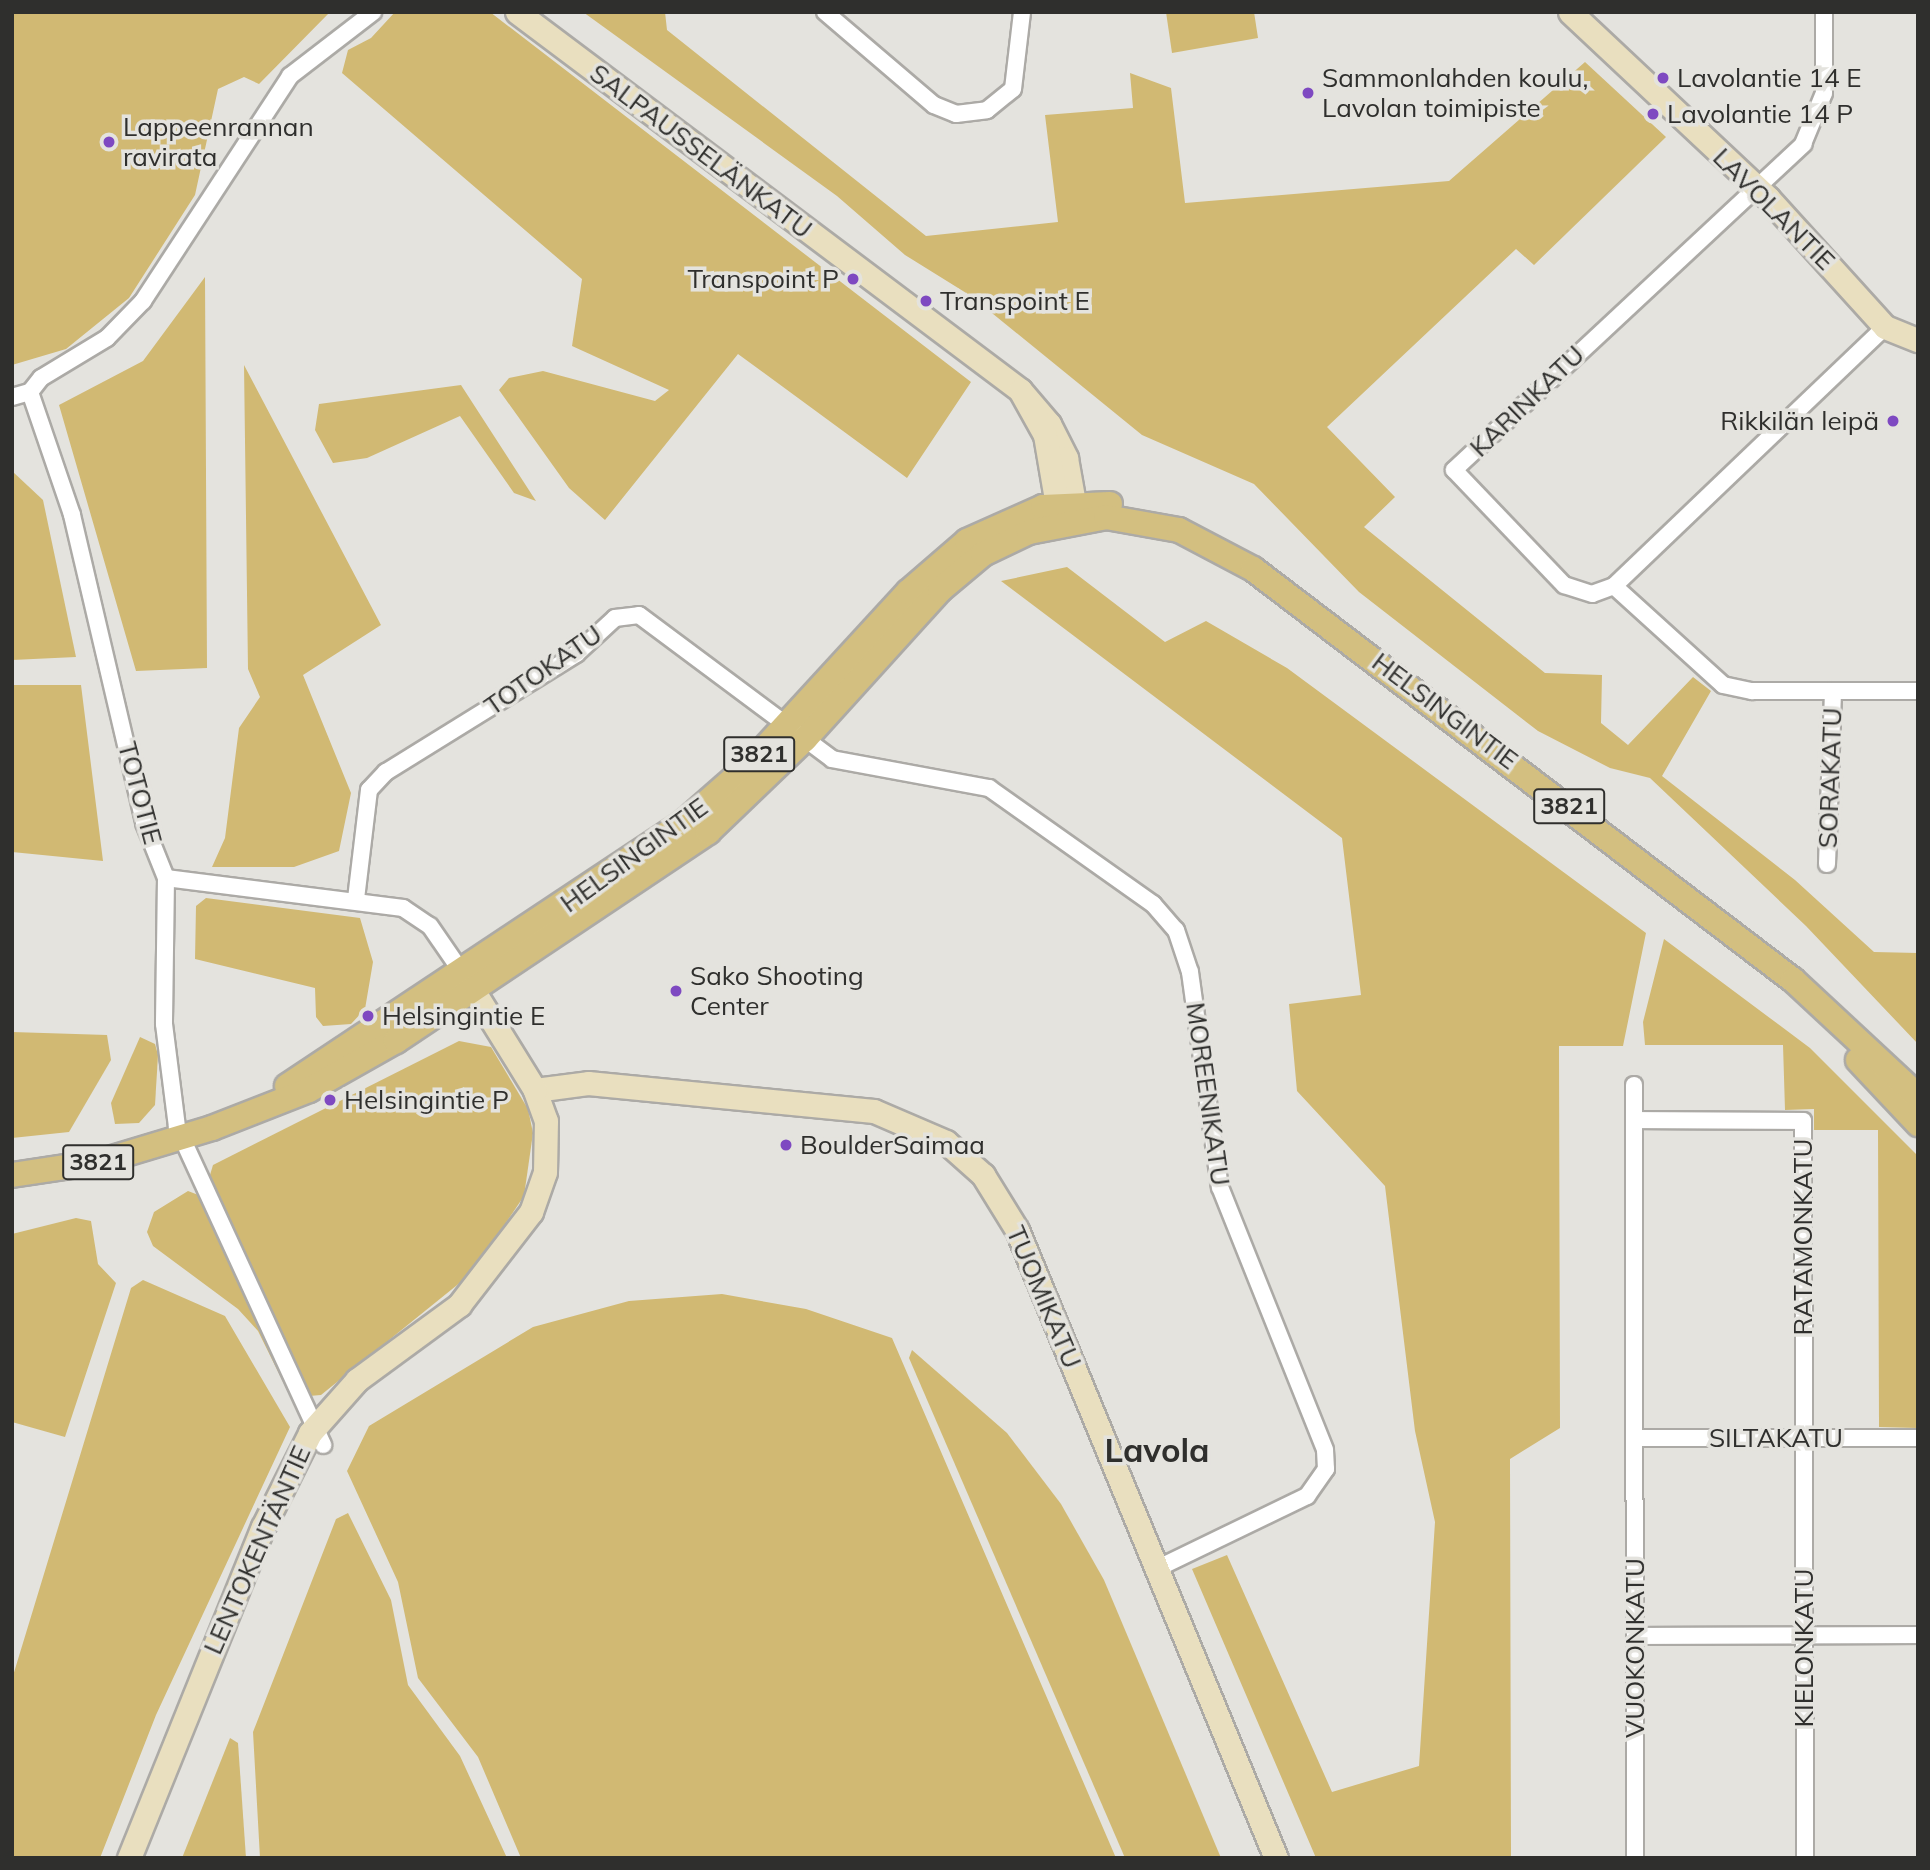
<!DOCTYPE html>
<meta charset="utf-8">
<style>
body{margin:0}
#map{position:relative;width:1930px;height:1870px;overflow:hidden;background:#e4e3de;font-family:Mulish,sans-serif}
div>[style]{position:absolute}
.green>*{inset:0;background:#d1b973}
.roads{filter:drop-shadow(2px 0 #acaaa6) drop-shadow(-2px 0 #acaaa6) drop-shadow(0 2px #acaaa6) drop-shadow(0 -2px #acaaa6)}
.street>*{height:16px;margin:-8px;padding:0 8px;transform-origin:8px;border-radius:8px;background:#fff}
.secondary>*{height:23px;margin:-11.5px;padding:0 11.5px;transform-origin:11.5px;border-radius:11.5px;background:#e9dfbf}
.primary>*{height:24px;margin:-12px;padding:0 12px;transform-origin:12px;border-radius:12px;background:#d3bf80}
.dots>*{width:19px;height:19px;translate:-50% -50%;box-sizing:border-box;border:4px solid #e4e3de;border-radius:50%}
span{translate:-50% -50%;white-space:nowrap;text-align:center;line-height:1.15;-webkit-text-stroke:7px #e4e3de;paint-order:stroke}
.shield-label span{padding:2px 5px;background:#e4e3de;border:2px solid;border-radius:5px;-webkit-text-stroke-width:0}
.shield-label{font-size:24px;color:#2f2f2d;font-weight:700}
.poi-label{font-size:26px;color:#2f2f2d}
.left{translate:0 -50%;text-align:left}
.right{translate:-100% -50%;text-align:right}
.street-label{font-size:26px;color:#2f2f2d}
.district-label{font-size:33px;color:#2f2f2d;font-weight:700}
.frame{position:absolute;inset:0;border:14px solid #2f2f2d;pointer-events:none}
</style>
<div id="map">
<div class="green">
<i style="clip-path:polygon(12px 12px,330px 12px,259px 84px,244px 77px,218px 89px,195px 195px,129px 298px,66px 349px,12px 365px)"></i>
<i style="clip-path:polygon(395px 12px,490px 12px,971px 382px,907px 478px,738px 354px,605px 520px,569px 488px,499px 390px,509px 378px,543px 371px,655px 401px,669px 390px,572px 346px,582px 279px,342px 73px,348px 50px,371px 38px)"></i>
<i style="clip-path:polygon(583px 12px,665px 12px,667px 30px,926px 236px,1058px 222px,1045px 115px,1133px 108px,1130px 73px,1171px 88px,1185px 203px,1449px 181px,1585px 62px,1666px 137px,1534px 265px,1516px 249px,1327px 427px,1395px 497px,1364px 527px,1545px 673px,1602px 675px,1601px 723px,1628px 745px,1693px 677px,1711px 691px,1662px 776px,1795px 880px,1874px 952px,1918px 953px,1918px 1044px,1806px 926px,1650px 778px,1610px 768px,1538px 731px,1359px 592px,1254px 484px,1142px 435px,971px 296px,905px 255px,837px 196px)"></i>
<i style="clip-path:polygon(1166px 12px,1254px 12px,1258px 38px,1172px 53px)"></i>
<i style="clip-path:polygon(205px 277px,207px 668px,136px 671px,59px 405px,143px 361px)"></i>
<i style="clip-path:polygon(244px 365px,381px 625px,303px 675px,351px 793px,339px 851px,294px 867px,212px 867px,225px 838px,239px 728px,260px 697px,248px 669px)"></i>
<i style="clip-path:polygon(461px 385px,536px 501px,514px 493px,460px 416px,367px 458px,333px 463px,315px 430px,319px 404px)"></i>
<i style="clip-path:polygon(12px 471px,43px 500px,76px 657px,12px 660px)"></i>
<i style="clip-path:polygon(1067px 567px,1165px 642px,1206px 621px,1287px 668px,1646px 933px,1623px 1046px,1559px 1046px,1560px 1428px,1510px 1459px,1511px 1858px,1316px 1858px,1192px 1569px,1227px 1555px,1332px 1792px,1419px 1766px,1435px 1522px,1415px 1431px,1385px 1186px,1297px 1091px,1289px 1004px,1361px 995px,1342px 838px,1001px 581px)"></i>
<i style="clip-path:polygon(12px 685px,81px 685px,103px 861px,12px 852px)"></i>
<i style="clip-path:polygon(206px 898px,360px 918px,373px 962px,365px 1009px,351px 1024px,323px 1026px,316px 1017px,315px 988px,195px 959px,196px 906px)"></i>
<i style="clip-path:polygon(1664px 939px,1810px 1048px,1918px 1156px,1918px 1428px,1879px 1427px,1878px 1130px,1814px 1130px,1814px 1109px,1785px 1110px,1783px 1045px,1645px 1045px,1643px 1022px)"></i>
<i style="clip-path:polygon(12px 1032px,107px 1035px,111px 1060px,69px 1132px,12px 1138px)"></i>
<i style="clip-path:polygon(140px 1037px,155px 1044px,158px 1055px,155px 1105px,139px 1123px,115px 1124px,111px 1103px)"></i>
<i style="clip-path:polygon(459px 1041px,491px 1047px,528px 1109px,533px 1133px,524px 1196px,472px 1273px,321px 1395px,309px 1396px,210px 1175px,213px 1165px)"></i>
<i style="clip-path:polygon(188px 1191px,201px 1196px,294px 1388px,289px 1394px,258px 1331px,238px 1309px,153px 1246px,147px 1232px,154px 1212px)"></i>
<i style="clip-path:polygon(76px 1218px,91px 1221px,98px 1264px,116px 1283px,65px 1437px,12px 1422px,12px 1234px)"></i>
<i style="clip-path:polygon(143px 1280px,225px 1316px,290px 1427px,156px 1715px,100px 1858px,12px 1858px,12px 1679px,131px 1288px)"></i>
<i style="clip-path:polygon(722px 1294px,806px 1309px,892px 1338px,1116px 1858px,521px 1858px,478px 1757px,418px 1678px,398px 1582px,347px 1471px,369px 1426px,533px 1327px,629px 1301px)"></i>
<i style="clip-path:polygon(912px 1350px,1007px 1433px,1061px 1504px,1104px 1580px,1221px 1858px,1125px 1858px,909px 1358px)"></i>
<i style="clip-path:polygon(348px 1513px,391px 1600px,408px 1685px,460px 1756px,507px 1858px,260px 1858px,253px 1732px,336px 1519px)"></i>
<i style="clip-path:polygon(230px 1738px,238px 1743px,246px 1858px,182px 1858px)"></i>
</div>
<div class="roads">
<div class="street">
<i style="left:825px;top:12px;width:143px;rotate:40.5deg"></i>
<i style="left:934px;top:105px;width:24px;rotate:22deg"></i>
<i style="left:956px;top:114px;width:31px;rotate:-7deg"></i>
<i style="left:987px;top:110px;width:33px;rotate:-39deg"></i>
<i style="left:1013px;top:89px;width:78px;rotate:-83.3deg"></i>
<i style="left:1885px;top:327px;width:375px;rotate:136.3deg"></i>
<i style="left:1614px;top:586px;width:147px;rotate:42.2deg"></i>
<i style="left:1723px;top:685px;width:30px;rotate:12deg"></i>
<i style="left:1752px;top:691px;width:166px"></i>
<i style="left:30px;top:392px;width:130px;rotate:71.1deg"></i>
<i style="left:72px;top:515px;width:316px;rotate:76.8deg"></i>
<i style="left:144px;top:823px;width:59px;rotate:68.2deg"></i>
<i style="left:166px;top:878px;width:146px;rotate:90.8deg"></i>
<i style="left:164px;top:1024px;width:104px;rotate:82.8deg"></i>
<i style="left:177px;top:1127px;width:350px;rotate:65.3deg"></i>
<i style="left:12px;top:397px;width:19px;rotate:-16deg"></i>
<i style="left:30px;top:392px;width:18px;rotate:-52deg"></i>
<i style="left:41px;top:378px;width:77px;rotate:-31.2deg"></i>
<i style="left:107px;top:338px;width:52px;rotate:-45.8deg"></i>
<i style="left:143px;top:301px;width:269px;rotate:-56.8deg"></i>
<i style="left:290px;top:76px;width:105px;rotate:-37.6deg"></i>
<i style="left:1614px;top:586px;width:23px;rotate:160deg"></i>
<i style="left:1592px;top:594px;width:29px;rotate:-162deg"></i>
<i style="left:1564px;top:585px;width:159px;rotate:-133.7deg"></i>
<i style="left:1454px;top:470px;width:478px;rotate:-43deg"></i>
<i style="left:1803px;top:144px;width:55px;rotate:-67.6deg"></i>
<i style="left:1824px;top:93px;width:81px;rotate:-90deg"></i>
<i style="left:1827px;top:864px;width:173px;rotate:-88deg"></i>
<i style="left:166px;top:878px;width:239px;rotate:7.2deg"></i>
<i style="left:403px;top:908px;width:32px;rotate:34deg"></i>
<i style="left:430px;top:926px;width:55px;rotate:55.4deg"></i>
<i style="left:356px;top:899px;width:110px;rotate:-83.2deg"></i>
<i style="left:369px;top:790px;width:25px;rotate:-47deg"></i>
<i style="left:386px;top:772px;width:224px;rotate:-31.8deg"></i>
<i style="left:576px;top:654px;width:53px;rotate:-42.7deg"></i>
<i style="left:615px;top:618px;width:24px;rotate:-7deg"></i>
<i style="left:639px;top:615px;width:241px;rotate:36.7deg"></i>
<i style="left:832px;top:759px;width:160px;rotate:10.5deg"></i>
<i style="left:989px;top:788px;width:201px;rotate:35.3deg"></i>
<i style="left:1153px;top:904px;width:35px;rotate:49deg"></i>
<i style="left:1176px;top:930px;width:44px;rotate:71.6deg"></i>
<i style="left:1190px;top:972px;width:217px;rotate:82.1deg"></i>
<i style="left:1220px;top:1187px;width:283px;rotate:68.2deg"></i>
<i style="left:1325px;top:1450px;width:19px;rotate:87deg"></i>
<i style="left:1326px;top:1469px;width:33px;rotate:125deg"></i>
<i style="left:1307px;top:1496px;width:168px;rotate:154.2deg"></i>
<i style="left:1634px;top:1085px;width:773px;rotate:89.93deg"></i>
<i style="left:1634px;top:1120px;width:169px;rotate:0.3deg"></i>
<i style="left:1803px;top:1121px;width:737px;rotate:89.84deg"></i>
<i style="left:1635px;top:1438px;width:283px"></i>
<i style="left:1635px;top:1636px;width:283px;rotate:-0.2deg"></i>
</div>
<div class="secondary">
<i style="left:517px;top:12px;width:629px;rotate:36.92deg"></i>
<i style="left:1020px;top:390px;width:45px;rotate:49.5deg"></i>
<i style="left:1049px;top:424px;width:38px;rotate:63deg"></i>
<i style="left:1066px;top:458px;width:46px;rotate:79.9deg"></i>
<i style="left:1074px;top:503px;width:19px;rotate:106deg"></i>
<i style="left:1069px;top:521px;width:20px;rotate:-127deg"></i>
<i style="left:1057px;top:505px;width:71px;rotate:-99.7deg"></i>
<i style="left:1045px;top:435px;width:51px;rotate:-119.1deg"></i>
<i style="left:1570px;top:12px;width:272px;rotate:43.2deg"></i>
<i style="left:1768px;top:198px;width:174px;rotate:47.8deg"></i>
<i style="left:1885px;top:327px;width:35px;rotate:22deg"></i>
<i style="left:535px;top:1090px;width:53px;rotate:-7.5deg"></i>
<i style="left:588px;top:1083px;width:287px;rotate:5.6deg"></i>
<i style="left:874px;top:1111px;width:78px;rotate:23.3deg"></i>
<i style="left:946px;top:1142px;width:50px;rotate:41.7deg"></i>
<i style="left:983px;top:1175px;width:65px;rotate:58.3deg"></i>
<i style="left:1017px;top:1230px;width:679px;rotate:67.59deg"></i>
<i style="left:129px;top:1858px;width:357px;rotate:-68deg"></i>
<i style="left:263px;top:1527px;width:105px;rotate:-63.4deg"></i>
<i style="left:310px;top:1433px;width:71px;rotate:-48.4deg"></i>
<i style="left:357px;top:1380px;width:127px;rotate:-36.3deg"></i>
<i style="left:459px;top:1305px;width:118px;rotate:-52.3deg"></i>
<i style="left:531px;top:1212px;width:42px;rotate:-70.7deg"></i>
<i style="left:545px;top:1172px;width:51px;rotate:-88.9deg"></i>
<i style="left:546px;top:1121px;width:33px;rotate:-110deg"></i>
<i style="left:535px;top:1090px;width:137px;rotate:-121.8deg"></i>
</div>
<div class="primary">
<i style="left:1858px;top:1060px;width:88px;rotate:46.8deg"></i>
<i style="left:287px;top:1086px;width:477px;rotate:-33.6deg"></i>
<i style="left:684px;top:822px;width:86px;rotate:-41.2deg"></i>
<i style="left:749px;top:765px;width:235px;rotate:-47.4deg"></i>
<i style="left:908px;top:592px;width:78px;rotate:-40.8deg"></i>
<i style="left:967px;top:541px;width:83px;rotate:-24.1deg"></i>
<i style="left:1043px;top:507px;width:67px;rotate:-2.6deg"></i>
<i style="left:12px;top:1175px;width:88px;rotate:-8.5deg"></i>
<i style="left:99px;top:1162px;width:118px;rotate:-16.7deg"></i>
<i style="left:212px;top:1128px;width:104px;rotate:-21.4deg"></i>
<i style="left:309px;top:1090px;width:100px;rotate:-29.4deg"></i>
<i style="left:396px;top:1041px;width:376px;rotate:-33.8deg"></i>
<i style="left:708px;top:832px;width:134px;rotate:-43.8deg"></i>
<i style="left:805px;top:739px;width:201px;rotate:-47.8deg"></i>
<i style="left:940px;top:590px;width:56px;rotate:-39.9deg"></i>
<i style="left:983px;top:554px;width:51px;rotate:-25.6deg"></i>
<i style="left:1029px;top:532px;width:78px;rotate:-11deg"></i>
<i style="left:1106px;top:517px;width:74px;rotate:10.1deg"></i>
<i style="left:1179px;top:530px;width:84px;rotate:27.8deg"></i>
<i style="left:1253px;top:569px;width:679px;rotate:37.28deg"></i>
<i style="left:1793px;top:980px;width:171px;rotate:42.9deg"></i>
</div>
</div>
<div class="dots">
<i style="left:1663px;top:78px;background:#7e49c1"></i>
<i style="left:1308px;top:93px;background:#7e49c1"></i>
<i style="left:1653px;top:114px;background:#7e49c1"></i>
<i style="left:109px;top:142px;background:#7e49c1"></i>
<i style="left:853px;top:279px;background:#7e49c1"></i>
<i style="left:926px;top:301px;background:#7e49c1"></i>
<i style="left:1893px;top:421px;background:#7e49c1"></i>
<i style="left:676px;top:991px;background:#7e49c1"></i>
<i style="left:368px;top:1016px;background:#7e49c1"></i>
<i style="left:330px;top:1100px;background:#7e49c1"></i>
<i style="left:786px;top:1145px;background:#7e49c1"></i>
</div>
<div class="shield-label">
<span style="left:759px;top:754px">3821</span>
<span style="left:1569px;top:806px">3821</span>
<span style="left:98px;top:1162px">3821</span>
</div>
<div class="poi-label">
<span class="left" style="left:1322px;top:93px">Sammonlahden koulu,<br>Lavolan toimipiste</span>
<span class="left" style="left:1677px;top:78px">Lavolantie 14 E</span>
<span class="left" style="left:1667px;top:114px">Lavolantie 14 P</span>
<span class="left" style="left:123px;top:142px">Lappeenrannan<br>ravirata</span>
<span class="right" style="left:839px;top:279px">Transpoint P</span>
<span class="left" style="left:940px;top:301px">Transpoint E</span>
<span class="right" style="left:1879px;top:421px">Rikkilän leipä</span>
<span class="left" style="left:690px;top:991px">Sako Shooting<br>Center</span>
<span class="left" style="left:382px;top:1016px">Helsingintie E</span>
<span class="left" style="left:344px;top:1100px">Helsingintie P</span>
<span class="left" style="left:800px;top:1145px">BoulderSaimaa</span>
</div>
<div class="street-label">
<span style="left:701px;top:151px;rotate:37deg">SALPAUSSELÄNKATU</span>
<span style="left:1774px;top:209px;rotate:45deg">LAVOLANTIE</span>
<span style="left:1527px;top:401px;rotate:-44deg">KARINKATU</span>
<span style="left:543px;top:670px;rotate:-35deg">TOTOKATU</span>
<span style="left:1445px;top:711px;rotate:37deg">HELSINGINTIE</span>
<span style="left:1830px;top:778px;rotate:-88deg">SORAKATU</span>
<span style="left:140px;top:793px;rotate:75deg">TOTOTIE</span>
<span style="left:634px;top:855px;rotate:-36deg">HELSINGINTIE</span>
<span style="left:1208px;top:1094px;rotate:82deg">MOREENIKATU</span>
<span style="left:1803px;top:1237px;rotate:-90deg">RATAMONKATU</span>
<span style="left:1044px;top:1297px;rotate:67deg">TUOMIKATU</span>
<span style="left:1776px;top:1438px">SILTAKATU</span>
<span style="left:257px;top:1550px;rotate:-66deg">LENTOKENTÄNTIE</span>
<span style="left:1635px;top:1648px;rotate:-90deg">VUOKONKATU</span>
<span style="left:1804px;top:1648px;rotate:-90deg">KIELONKATU</span>
</div>
<div class="district-label">
<span style="left:1157px;top:1450px">Lavola</span>
</div>
<div class="frame"></div>
</div>
